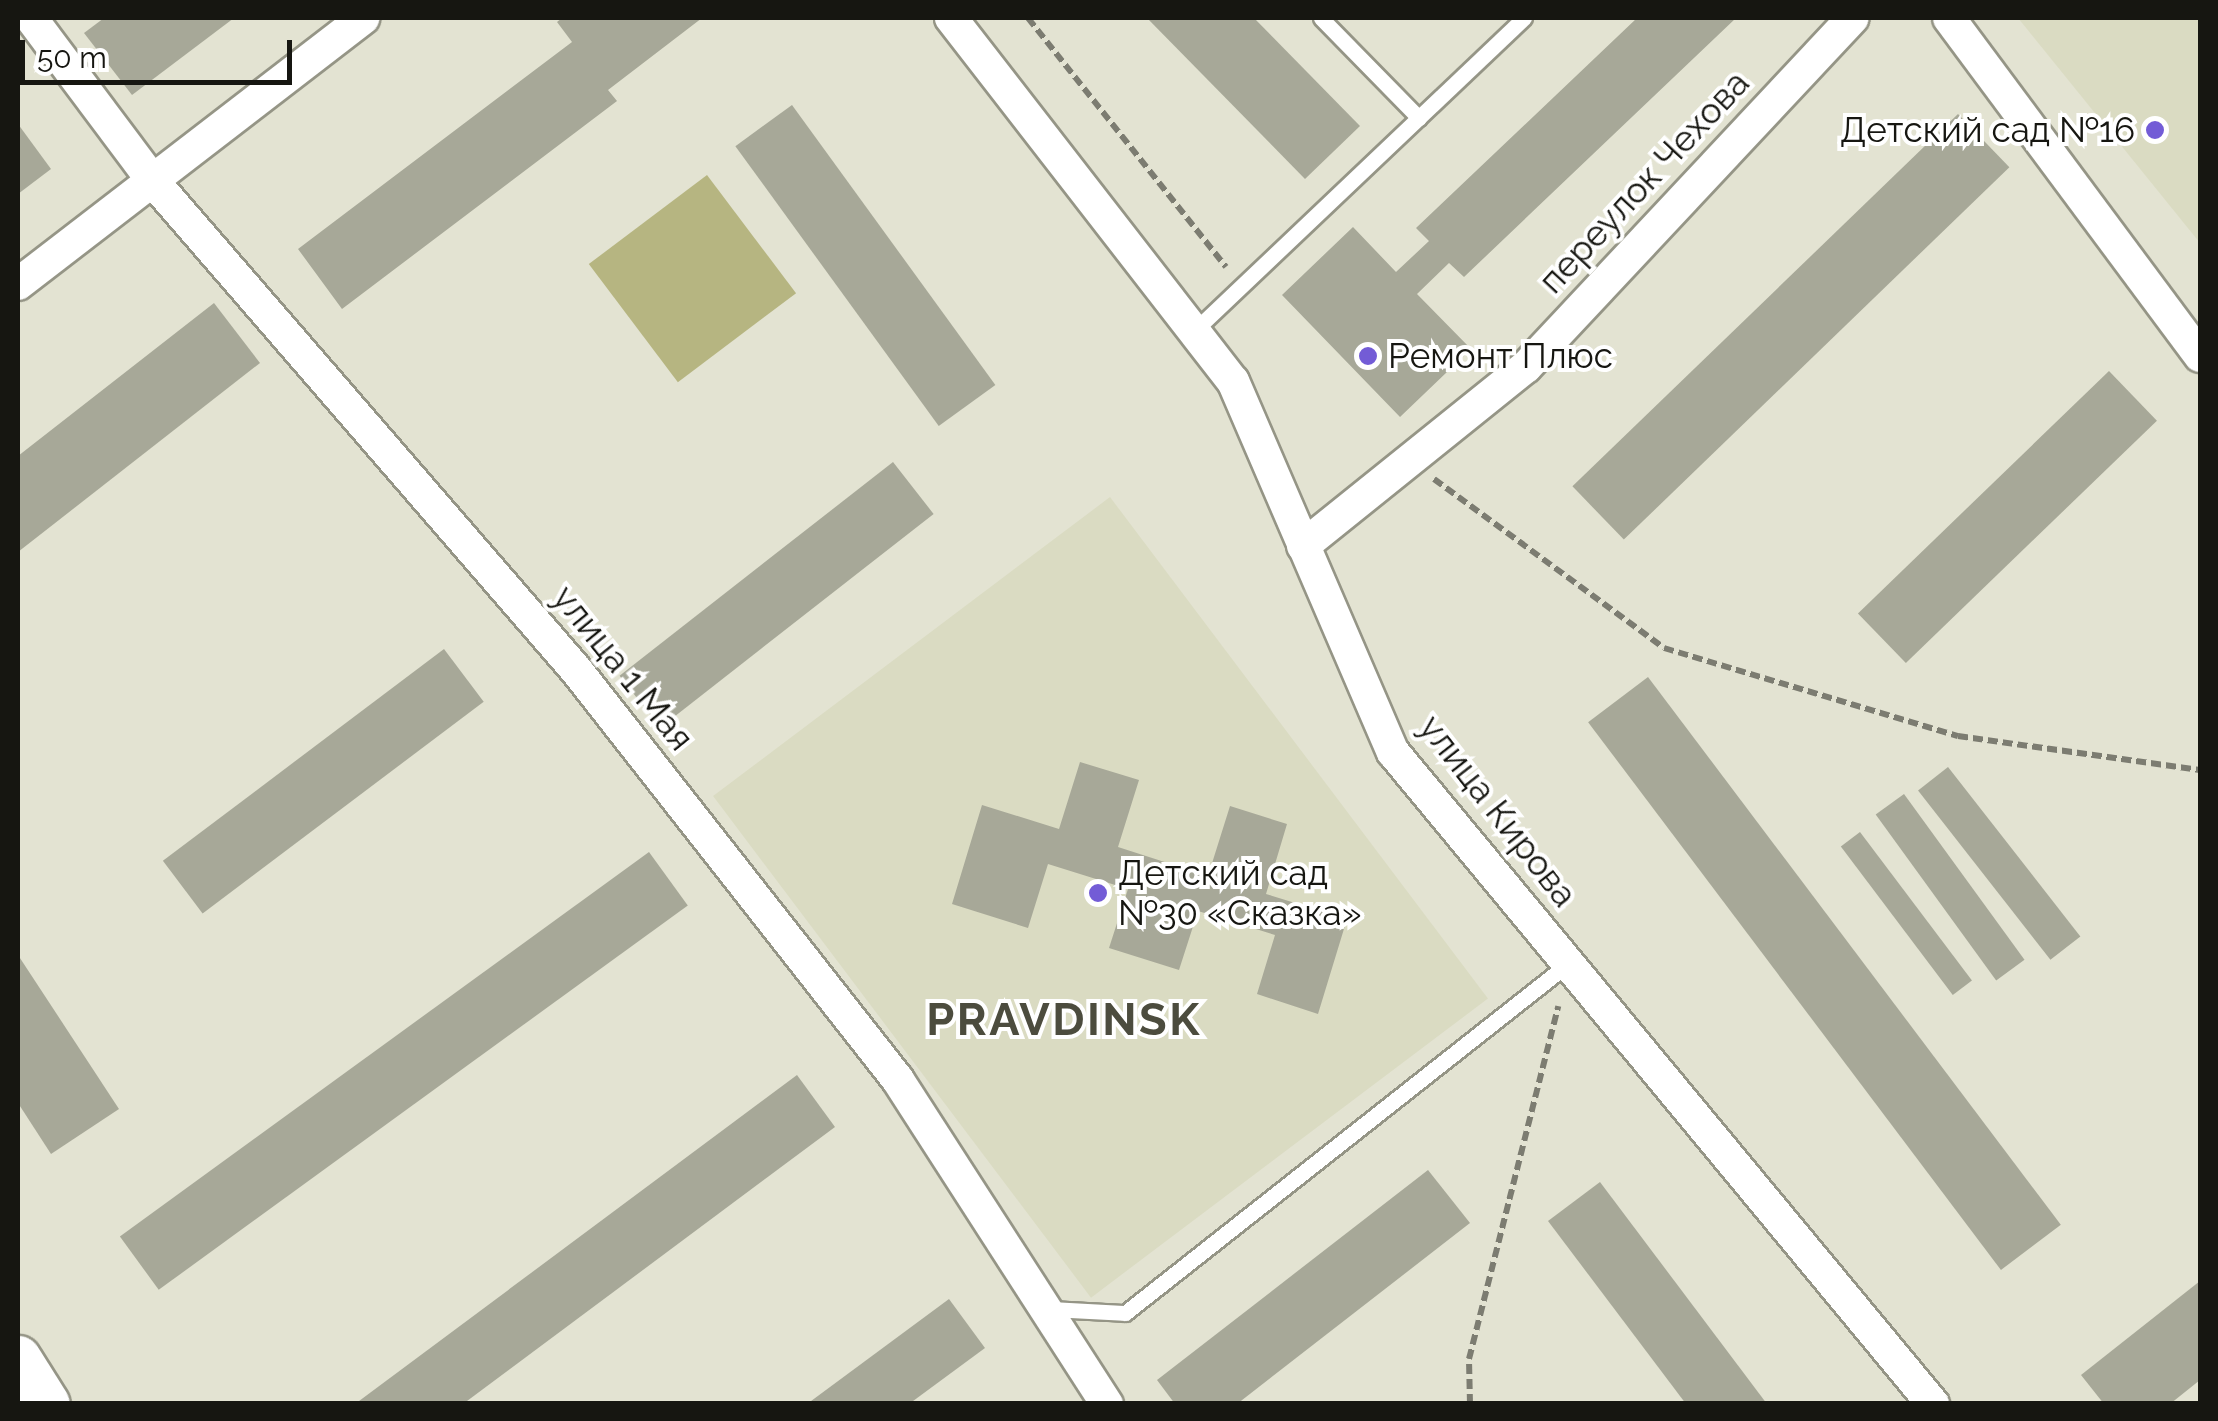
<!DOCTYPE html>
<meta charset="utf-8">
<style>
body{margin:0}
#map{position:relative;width:2218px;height:1421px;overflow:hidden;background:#e3e3d2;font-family:Raleway,sans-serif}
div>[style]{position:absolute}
.built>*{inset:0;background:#dadbc2;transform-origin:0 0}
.green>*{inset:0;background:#b6b581;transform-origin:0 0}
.building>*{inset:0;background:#a7a898;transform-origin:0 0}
.path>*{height:6px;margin-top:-3px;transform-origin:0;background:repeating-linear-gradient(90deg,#7c7c71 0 10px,transparent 0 15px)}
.roads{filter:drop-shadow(2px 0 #959586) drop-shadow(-2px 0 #959586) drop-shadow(0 2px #959586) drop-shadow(0 -2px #959586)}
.lane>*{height:15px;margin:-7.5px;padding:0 7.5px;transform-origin:7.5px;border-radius:7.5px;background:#fff}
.street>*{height:32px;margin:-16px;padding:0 16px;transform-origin:16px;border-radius:16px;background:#fff}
.secondary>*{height:45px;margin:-22.5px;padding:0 22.5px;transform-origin:22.5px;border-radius:22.5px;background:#fff}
.dots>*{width:28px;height:28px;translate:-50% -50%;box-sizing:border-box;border:5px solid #fff;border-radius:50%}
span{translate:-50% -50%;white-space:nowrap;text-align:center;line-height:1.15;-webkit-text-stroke:8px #fff;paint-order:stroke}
.poi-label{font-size:35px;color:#161611}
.right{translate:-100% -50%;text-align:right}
.left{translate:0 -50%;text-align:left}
.street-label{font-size:35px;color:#161611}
.district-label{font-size:45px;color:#4c4c3e;font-weight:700;letter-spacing:2.5px}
.frame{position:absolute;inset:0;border:20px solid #161611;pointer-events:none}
.scale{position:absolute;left:20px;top:40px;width:272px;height:45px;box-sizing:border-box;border:5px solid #161611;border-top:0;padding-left:12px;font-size:30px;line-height:35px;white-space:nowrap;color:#161611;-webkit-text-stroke:8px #fff;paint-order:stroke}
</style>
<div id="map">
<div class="built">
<i style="clip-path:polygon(2018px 18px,2200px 18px,2200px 243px)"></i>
<i style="left:1110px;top:497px;width:628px;height:497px;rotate:53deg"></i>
</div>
<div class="green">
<i style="left:707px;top:175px;width:148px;height:148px;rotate:53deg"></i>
</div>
<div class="building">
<i style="clip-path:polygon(104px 18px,234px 18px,132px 95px,84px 33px)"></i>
<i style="clip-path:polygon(562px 18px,702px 18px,608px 90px,617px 101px,342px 309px,298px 249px,572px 42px,557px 22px)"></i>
<i style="clip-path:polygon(1147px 18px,1254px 18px,1360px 126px,1305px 179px)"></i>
<i style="clip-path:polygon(1637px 18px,1736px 18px,1464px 277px,1449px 263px,1417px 294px,1471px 349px,1400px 417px,1282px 295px,1353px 227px,1396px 272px,1429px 241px,1416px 228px)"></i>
<i style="left:792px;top:105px;width:346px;height:70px;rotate:54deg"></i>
<i style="left:1958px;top:114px;width:74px;height:536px;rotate:46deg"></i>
<i style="clip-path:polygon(18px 124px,51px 169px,18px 194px)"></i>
<i style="clip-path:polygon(214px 303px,260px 363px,18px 552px,18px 456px)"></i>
<i style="left:2109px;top:371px;width:69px;height:349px;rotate:46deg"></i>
<i style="left:893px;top:462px;width:66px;height:347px;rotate:52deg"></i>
<i style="left:444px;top:649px;width:66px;height:352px;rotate:53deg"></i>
<i style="left:1648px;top:677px;width:686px;height:75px;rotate:53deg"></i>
<i style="clip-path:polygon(1080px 762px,1139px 780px,1118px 847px,1208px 876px,1230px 806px,1287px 824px,1266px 894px,1347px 919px,1318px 1014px,1257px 994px,1275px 935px,1198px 911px,1179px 970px,1109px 948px,1128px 889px,1048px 864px,1028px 928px,952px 904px,982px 805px,1059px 829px)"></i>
<i style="left:1948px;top:767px;width:215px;height:38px;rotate:52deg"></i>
<i style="left:1904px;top:794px;width:205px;height:35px;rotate:54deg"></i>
<i style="left:1860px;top:832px;width:186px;height:24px;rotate:53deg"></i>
<i style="left:649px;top:852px;width:66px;height:654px;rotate:54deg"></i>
<i style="clip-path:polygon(18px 955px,119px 1109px,51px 1154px,18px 1103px)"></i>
<i style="clip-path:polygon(797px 1075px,835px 1127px,463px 1404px,355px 1404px)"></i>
<i style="clip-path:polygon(1428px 1170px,1470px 1223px,1237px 1404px,1175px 1404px,1157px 1380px)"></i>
<i style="clip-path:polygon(1600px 1182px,1767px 1404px,1686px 1404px,1548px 1221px)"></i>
<i style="clip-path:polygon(2200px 1281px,2200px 1380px,2170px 1404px,2104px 1404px,2081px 1375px)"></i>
<i style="clip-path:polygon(949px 1299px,985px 1348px,909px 1404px,807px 1404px)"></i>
</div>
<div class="path">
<i style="left:1028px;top:18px;width:318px;rotate:51.5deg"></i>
<i style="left:1434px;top:479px;width:285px;rotate:36.3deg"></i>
<i style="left:1664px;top:648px;width:307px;rotate:16.7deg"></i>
<i style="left:1958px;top:736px;width:244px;rotate:8deg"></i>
<i style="left:1470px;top:1404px;width:45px;rotate:-91.3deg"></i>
<i style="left:1469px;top:1359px;width:364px;rotate:-75.8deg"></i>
</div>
<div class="roads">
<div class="lane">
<i style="left:1321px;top:18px;width:140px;rotate:45.6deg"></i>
<i style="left:1194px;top:331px;width:455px;rotate:-43.5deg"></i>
<i style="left:1049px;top:1309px;width:76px;rotate:3deg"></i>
<i style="left:1125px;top:1313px;width:565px;rotate:-38.25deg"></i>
</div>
<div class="street">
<i style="left:31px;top:18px;width:204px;rotate:53.2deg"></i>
<i style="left:153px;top:181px;width:648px;rotate:49.13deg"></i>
<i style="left:577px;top:671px;width:520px;rotate:51.87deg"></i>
<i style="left:898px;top:1080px;width:386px;rotate:57.2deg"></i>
<i style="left:951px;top:18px;width:460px;rotate:52.2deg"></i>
<i style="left:1233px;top:381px;width:404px;rotate:66.7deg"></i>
<i style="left:1393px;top:752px;width:847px;rotate:50.37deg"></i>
<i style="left:1949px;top:18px;width:421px;rotate:53.4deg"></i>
<i style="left:18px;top:284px;width:436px;rotate:-37.6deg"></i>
<i style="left:1303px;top:546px;width:286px;rotate:-38.8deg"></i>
<i style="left:1526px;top:367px;width:478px;rotate:-46.9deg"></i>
</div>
<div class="secondary">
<i style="left:18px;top:1358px;width:54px;rotate:57.8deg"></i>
</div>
</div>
<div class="dots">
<i style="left:2155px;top:130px;background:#735cd6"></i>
<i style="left:1368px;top:356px;background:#735cd6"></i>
<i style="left:1098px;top:893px;background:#735cd6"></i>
</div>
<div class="poi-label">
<span class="right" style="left:2135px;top:130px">Детский сад №16</span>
<span class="left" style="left:1388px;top:356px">Ремонт Плюс</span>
<span class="left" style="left:1118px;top:893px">Детский сад<br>№30 «Сказка»</span>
</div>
<div class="street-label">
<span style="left:1644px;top:182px;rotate:-47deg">переулок Чехова</span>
<span style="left:623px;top:668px;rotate:51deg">улица 1 Мая</span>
<span style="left:1498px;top:811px;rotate:52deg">улица Кирова</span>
</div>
<div class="district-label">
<span style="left:1064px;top:1020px">PRAVDINSK</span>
</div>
<div class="frame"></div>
<div class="scale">50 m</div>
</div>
